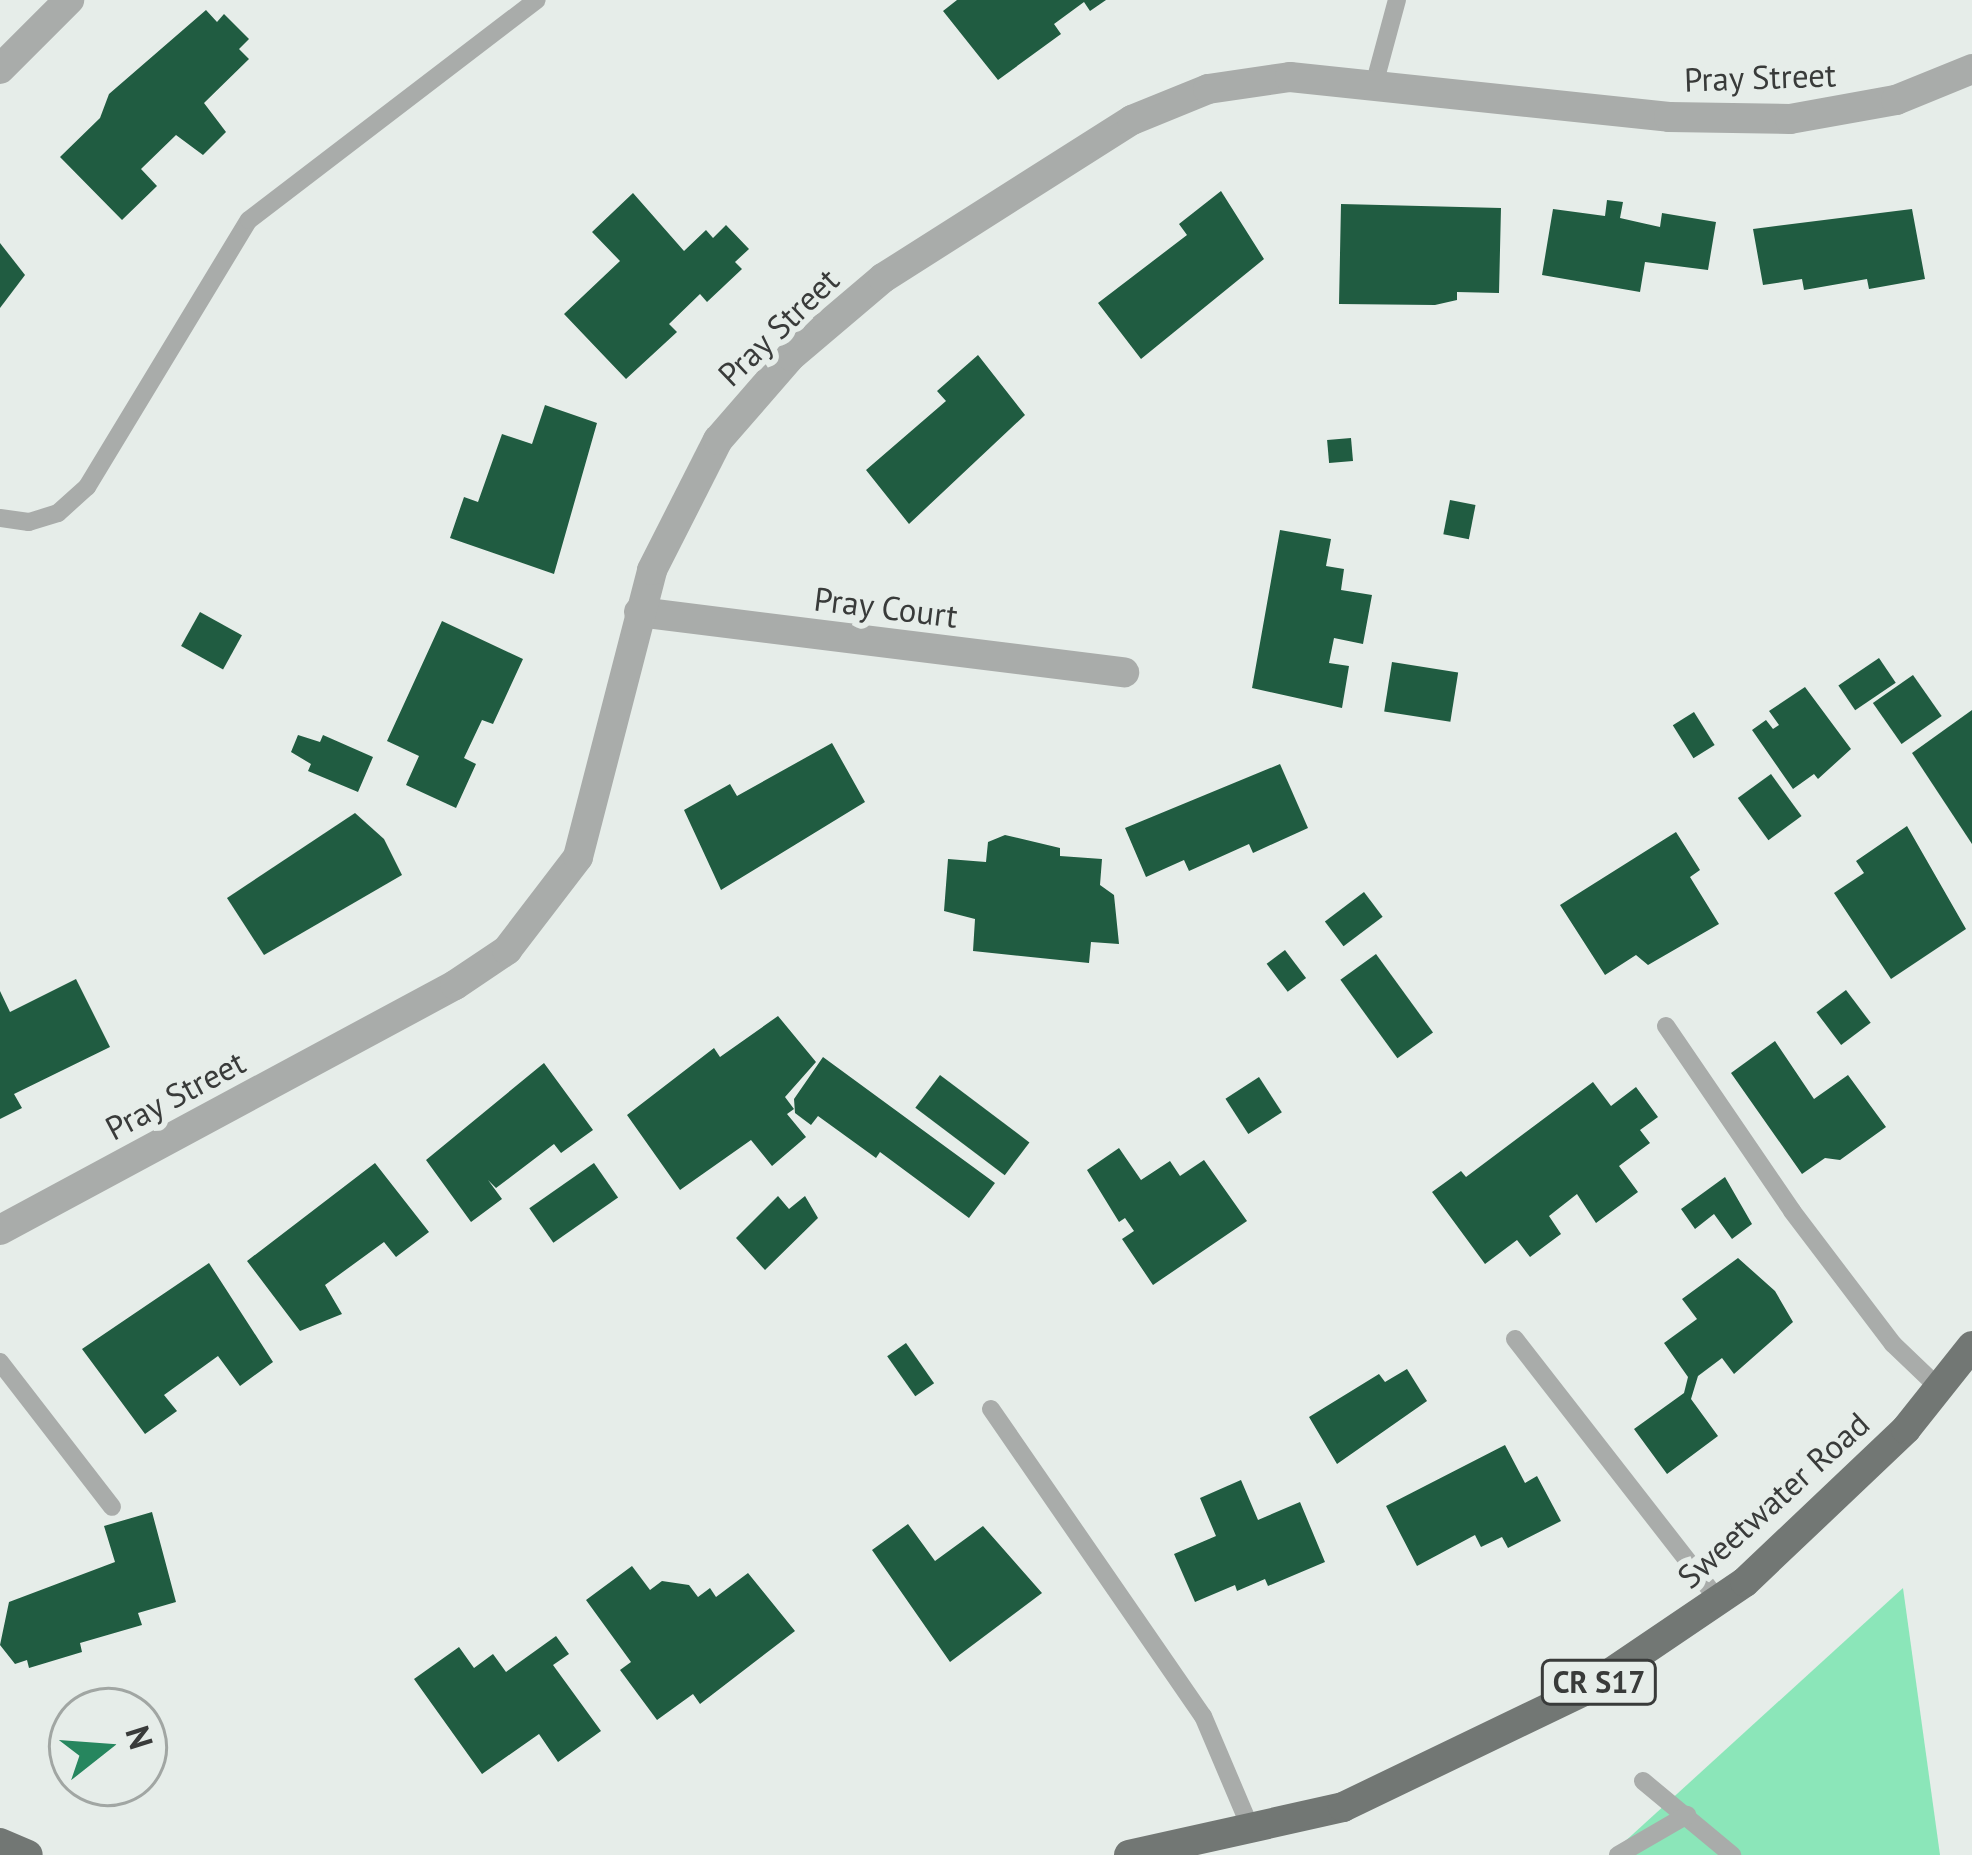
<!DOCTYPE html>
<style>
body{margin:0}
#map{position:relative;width:1972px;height:1855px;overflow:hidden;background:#e6ede9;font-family:"PT Sans",sans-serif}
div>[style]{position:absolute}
.green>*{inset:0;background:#8be6b9}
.building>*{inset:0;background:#205c41;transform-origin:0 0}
.service>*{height:18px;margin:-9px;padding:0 9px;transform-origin:9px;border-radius:9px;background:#a9acaa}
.minor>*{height:30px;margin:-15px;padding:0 15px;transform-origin:15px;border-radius:15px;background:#a9acaa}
.tertiary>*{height:30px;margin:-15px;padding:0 15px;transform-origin:15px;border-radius:15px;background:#a9acaa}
.primary>*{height:30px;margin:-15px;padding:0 15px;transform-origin:15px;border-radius:15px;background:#727774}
span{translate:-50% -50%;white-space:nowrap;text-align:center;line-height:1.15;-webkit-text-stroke:12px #e6ede9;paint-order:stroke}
.shield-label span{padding:3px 9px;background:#e6ede9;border:3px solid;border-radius:9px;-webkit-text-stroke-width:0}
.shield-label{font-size:30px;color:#393b3a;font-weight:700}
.street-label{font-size:33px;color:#393b3a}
.north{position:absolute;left:48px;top:1687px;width:120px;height:120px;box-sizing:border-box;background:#e6ede9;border:3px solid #a1a6a3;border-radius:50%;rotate:73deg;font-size:33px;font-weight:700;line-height:48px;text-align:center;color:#393b3a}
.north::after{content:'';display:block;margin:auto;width:42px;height:54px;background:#26865e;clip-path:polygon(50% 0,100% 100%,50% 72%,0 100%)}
</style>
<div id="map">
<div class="green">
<i style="clip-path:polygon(1903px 1588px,1940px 1855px,1610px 1855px)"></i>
</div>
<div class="building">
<i style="clip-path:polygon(957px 0,1106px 0,1090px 11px,1084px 2px,1054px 24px,1061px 34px,998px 80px,943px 11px)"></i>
<i style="clip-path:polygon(206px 10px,217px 22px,224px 14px,249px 39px,239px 49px,249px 59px,204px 103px,226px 132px,203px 155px,176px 135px,141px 169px,157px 186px,122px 220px,60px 157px,100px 118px,109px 94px)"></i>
<i style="clip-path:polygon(1221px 191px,1264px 259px,1141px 359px,1098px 303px,1187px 235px,1179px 224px)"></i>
<i style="clip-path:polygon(633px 193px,684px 251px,706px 230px,713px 238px,726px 225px,749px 249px,735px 262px,742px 269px,707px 302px,700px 294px,669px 324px,677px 332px,626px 379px,564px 314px,620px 261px,592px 232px)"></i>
<i style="clip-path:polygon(1607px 200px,1623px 202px,1620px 218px,1642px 223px,1660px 227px,1662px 213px,1716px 222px,1708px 270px,1645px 262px,1640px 292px,1542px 275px,1553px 209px,1605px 216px)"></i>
<i style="clip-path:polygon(1341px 204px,1501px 208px,1499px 293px,1457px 292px,1457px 300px,1435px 305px,1339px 304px)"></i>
<i style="clip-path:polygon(1912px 209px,1925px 279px,1869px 289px,1867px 279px,1804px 290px,1802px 279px,1763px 285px,1753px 229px)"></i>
<i style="clip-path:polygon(0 243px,25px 275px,0 308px)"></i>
<i style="clip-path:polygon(978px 355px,1025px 415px,909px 524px,866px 470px,946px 401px,937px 391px)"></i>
<i style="clip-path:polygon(545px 405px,597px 423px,554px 574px,450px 538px,464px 497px,478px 502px,502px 434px,532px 444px)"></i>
<i style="left:1351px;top:438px;width:23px;height:24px;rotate:85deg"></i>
<i style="left:1450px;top:500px;width:26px;height:35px;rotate:11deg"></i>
<i style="clip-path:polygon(1280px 530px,1331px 539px,1326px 566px,1344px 569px,1341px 590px,1372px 595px,1363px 644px,1334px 638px,1329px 663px,1349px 666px,1342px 708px,1252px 688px)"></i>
<i style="left:200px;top:612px;width:48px;height:39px;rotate:29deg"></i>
<i style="clip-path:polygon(442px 621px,523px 659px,493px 724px,482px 720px,464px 758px,476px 764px,456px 808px,406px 785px,419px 756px,387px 741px)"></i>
<i style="left:1879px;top:658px;width:30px;height:49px;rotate:56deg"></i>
<i style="left:1392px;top:662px;width:67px;height:50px;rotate:9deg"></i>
<i style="left:1913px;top:675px;width:50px;height:49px;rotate:55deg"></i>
<i style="clip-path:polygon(1805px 687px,1851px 749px,1818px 779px,1814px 774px,1793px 789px,1752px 730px,1766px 720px,1773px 729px,1779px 725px,1769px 711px)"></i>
<i style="clip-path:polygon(1972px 710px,1972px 844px,1912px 753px)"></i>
<i style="left:1694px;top:712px;width:39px;height:25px;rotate:58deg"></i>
<i style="clip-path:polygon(298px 735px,320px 742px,323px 735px,373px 757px,358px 792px,308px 771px,311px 764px,291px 752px)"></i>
<i style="clip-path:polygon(832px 743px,865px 802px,721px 890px,684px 810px,730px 784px,737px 796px)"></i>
<i style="clip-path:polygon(1280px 764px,1308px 828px,1253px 853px,1249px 844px,1189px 871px,1184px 860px,1146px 877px,1125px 828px)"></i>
<i style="left:1771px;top:774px;width:52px;height:41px;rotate:54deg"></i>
<i style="clip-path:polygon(355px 813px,384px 839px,402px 875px,264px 955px,227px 898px)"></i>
<i style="clip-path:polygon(1907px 826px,1966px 929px,1891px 979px,1834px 893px,1864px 873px,1856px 861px)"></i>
<i style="clip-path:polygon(1676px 832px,1700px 870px,1690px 877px,1719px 924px,1648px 965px,1636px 955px,1605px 975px,1560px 905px)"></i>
<i style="clip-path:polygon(1005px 835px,1060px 848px,1060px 856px,1102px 859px,1100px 885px,1114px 895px,1119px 944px,1091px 942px,1089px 963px,973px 951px,975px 919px,944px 911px,948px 859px,986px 862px,988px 842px)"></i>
<i style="left:1364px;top:892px;width:31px;height:49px;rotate:53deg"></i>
<i style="left:1285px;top:950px;width:35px;height:23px;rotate:53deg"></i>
<i style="left:1376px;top:954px;width:97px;height:44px;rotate:54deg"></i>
<i style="clip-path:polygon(76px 979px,110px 1047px,14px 1094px,22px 1108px,0 1119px,0 991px,10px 1012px)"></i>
<i style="left:1846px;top:990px;width:41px;height:37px;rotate:53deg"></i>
<i style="clip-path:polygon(778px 1016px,816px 1062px,785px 1097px,794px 1109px,787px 1114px,806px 1137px,772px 1166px,751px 1140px,680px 1190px,627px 1115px,714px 1048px,720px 1057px)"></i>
<i style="clip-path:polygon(1775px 1041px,1814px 1099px,1848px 1075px,1886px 1127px,1840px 1160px,1825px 1158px,1802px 1174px,1731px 1073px)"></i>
<i style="clip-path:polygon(823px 1057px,995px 1183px,969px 1218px,880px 1152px,876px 1158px,818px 1116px,811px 1125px,795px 1113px,794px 1099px)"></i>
<i style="clip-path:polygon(544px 1063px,593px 1130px,561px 1153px,554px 1144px,496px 1188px,488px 1180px,502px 1199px,471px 1222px,426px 1160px)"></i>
<i style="left:940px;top:1075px;width:112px;height:41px;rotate:37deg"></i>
<i style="left:1259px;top:1077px;width:42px;height:40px;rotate:57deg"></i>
<i style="clip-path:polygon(1593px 1082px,1611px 1106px,1636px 1087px,1658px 1117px,1640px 1130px,1650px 1143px,1619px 1166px,1638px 1192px,1596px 1223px,1577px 1194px,1549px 1216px,1561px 1234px,1530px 1257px,1517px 1240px,1485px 1264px,1432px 1192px,1461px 1171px,1466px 1177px)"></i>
<i style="clip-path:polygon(1119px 1148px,1141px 1180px,1170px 1161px,1180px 1176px,1204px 1160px,1247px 1221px,1153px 1285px,1122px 1239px,1134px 1231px,1125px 1218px,1119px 1222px,1087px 1170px)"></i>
<i style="clip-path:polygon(375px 1163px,429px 1232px,396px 1257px,384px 1242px,325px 1285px,342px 1314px,300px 1331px,247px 1261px)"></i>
<i style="left:594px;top:1163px;width:42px;height:79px;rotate:55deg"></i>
<i style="clip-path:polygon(1725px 1177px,1752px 1224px,1732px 1239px,1714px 1214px,1695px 1229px,1681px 1209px)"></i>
<i style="clip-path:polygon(778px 1196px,789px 1209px,805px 1196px,818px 1218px,765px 1270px,736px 1238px)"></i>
<i style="clip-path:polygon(1738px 1258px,1775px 1291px,1793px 1322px,1734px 1374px,1722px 1358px,1698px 1376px,1691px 1399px,1718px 1436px,1667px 1474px,1634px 1429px,1684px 1393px,1688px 1377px,1664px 1343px,1697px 1319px,1682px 1299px)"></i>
<i style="clip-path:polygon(209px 1263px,273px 1362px,240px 1386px,218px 1356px,164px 1395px,177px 1411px,145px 1434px,82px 1349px)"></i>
<i style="left:906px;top:1343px;width:49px;height:23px;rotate:55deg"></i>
<i style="clip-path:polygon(1407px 1369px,1427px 1401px,1337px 1464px,1309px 1417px,1379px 1374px,1385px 1382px)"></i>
<i style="clip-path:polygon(1505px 1445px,1525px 1483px,1537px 1476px,1561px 1521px,1508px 1548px,1502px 1537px,1481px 1547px,1475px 1535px,1417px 1566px,1386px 1506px)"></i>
<i style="clip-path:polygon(1241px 1480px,1258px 1520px,1300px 1502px,1325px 1562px,1268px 1586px,1265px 1579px,1237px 1591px,1235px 1585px,1195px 1602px,1174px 1554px,1216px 1536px,1200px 1498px)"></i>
<i style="clip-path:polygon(152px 1512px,176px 1602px,138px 1613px,142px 1625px,80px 1643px,82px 1652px,29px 1668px,27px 1660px,15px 1664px,0 1645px,9px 1602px,115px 1562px,104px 1526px)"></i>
<i style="clip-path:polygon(908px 1524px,935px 1561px,983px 1526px,1042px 1593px,950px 1662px,872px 1550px)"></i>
<i style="clip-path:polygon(632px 1566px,650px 1590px,662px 1581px,689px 1585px,698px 1597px,710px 1588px,716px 1597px,748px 1573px,795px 1631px,700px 1704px,693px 1694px,657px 1720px,620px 1670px,631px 1662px,586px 1600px)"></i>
<i style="clip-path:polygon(556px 1636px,569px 1654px,553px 1665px,601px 1731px,558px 1762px,539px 1734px,482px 1774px,414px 1679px,459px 1647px,474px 1668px,493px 1654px,506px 1672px)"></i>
</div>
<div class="service">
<i style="left:1374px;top:85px;width:88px;rotate:-74.9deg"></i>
<i style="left:0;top:518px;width:29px;rotate:8deg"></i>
<i style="left:29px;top:522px;width:30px;rotate:-17deg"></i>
<i style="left:58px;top:513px;width:39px;rotate:-42deg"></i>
<i style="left:87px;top:487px;width:312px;rotate:-58.8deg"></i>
<i style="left:249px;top:220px;width:362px;rotate:-37.4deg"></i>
<i style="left:1666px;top:1026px;width:224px;rotate:55.7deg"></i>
<i style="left:1792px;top:1211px;width:167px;rotate:52.8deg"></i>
<i style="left:1893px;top:1344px;width:64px;rotate:43.7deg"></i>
<i style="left:1515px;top:1339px;width:332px;rotate:52.1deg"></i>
<i style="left:0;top:1362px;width:183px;rotate:52.3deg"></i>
<i style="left:991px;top:1409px;width:373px;rotate:55.4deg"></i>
<i style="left:1203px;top:1716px;width:123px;rotate:67deg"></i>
<i style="left:1643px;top:1781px;width:116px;rotate:39.7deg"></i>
<i style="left:1618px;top:1855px;width:80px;rotate:-30.1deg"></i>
</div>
<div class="minor">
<i style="left:639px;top:612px;width:489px;rotate:7.1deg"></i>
<i style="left:0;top:1230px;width:517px;rotate:-28.3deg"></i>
<i style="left:455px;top:985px;width:63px;rotate:-33.9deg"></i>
<i style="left:507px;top:950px;width:117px;rotate:-52.6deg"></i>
<i style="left:578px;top:857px;width:296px;rotate:-75.5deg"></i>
<i style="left:652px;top:570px;width:146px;rotate:-63.1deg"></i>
<i style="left:718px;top:440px;width:111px;rotate:-49deg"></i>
<i style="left:791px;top:356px;width:121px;rotate:-40.3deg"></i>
<i style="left:883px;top:278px;width:295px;rotate:-32.4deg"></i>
<i style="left:1132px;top:120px;width:82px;rotate:-22.2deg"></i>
<i style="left:1208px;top:89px;width:83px;rotate:-8.3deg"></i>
<i style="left:1290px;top:77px;width:381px;rotate:6deg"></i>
<i style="left:1669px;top:117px;width:121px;rotate:0.9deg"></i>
<i style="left:1790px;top:119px;width:108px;rotate:-10.2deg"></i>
<i style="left:1896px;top:100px;width:82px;rotate:-22.2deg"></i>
</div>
<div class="tertiary">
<i style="left:0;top:69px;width:98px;rotate:-45deg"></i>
</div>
<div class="primary">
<i style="left:0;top:1843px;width:30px;rotate:23deg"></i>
<i style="left:1129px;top:1855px;width:219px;rotate:-12.6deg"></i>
<i style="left:1343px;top:1807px;width:267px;rotate:-25.7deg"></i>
<i style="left:1584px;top:1691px;width:194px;rotate:-34.1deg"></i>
<i style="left:1745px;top:1582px;width:222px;rotate:-43.5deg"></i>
<i style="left:1906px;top:1429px;width:106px;rotate:-51.5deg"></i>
</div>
<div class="shield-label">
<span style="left:1599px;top:1682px">CR S17</span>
</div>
<div class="street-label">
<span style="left:1760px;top:77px;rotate:-2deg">Pray Street</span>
<span style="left:778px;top:327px;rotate:-44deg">Pray Street</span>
<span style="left:886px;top:607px;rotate:7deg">Pray Court</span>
<span style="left:175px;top:1095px;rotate:-28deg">Pray Street</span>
<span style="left:1773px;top:1500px;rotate:-42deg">Sweetwater Road</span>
</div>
<div class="north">N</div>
</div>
